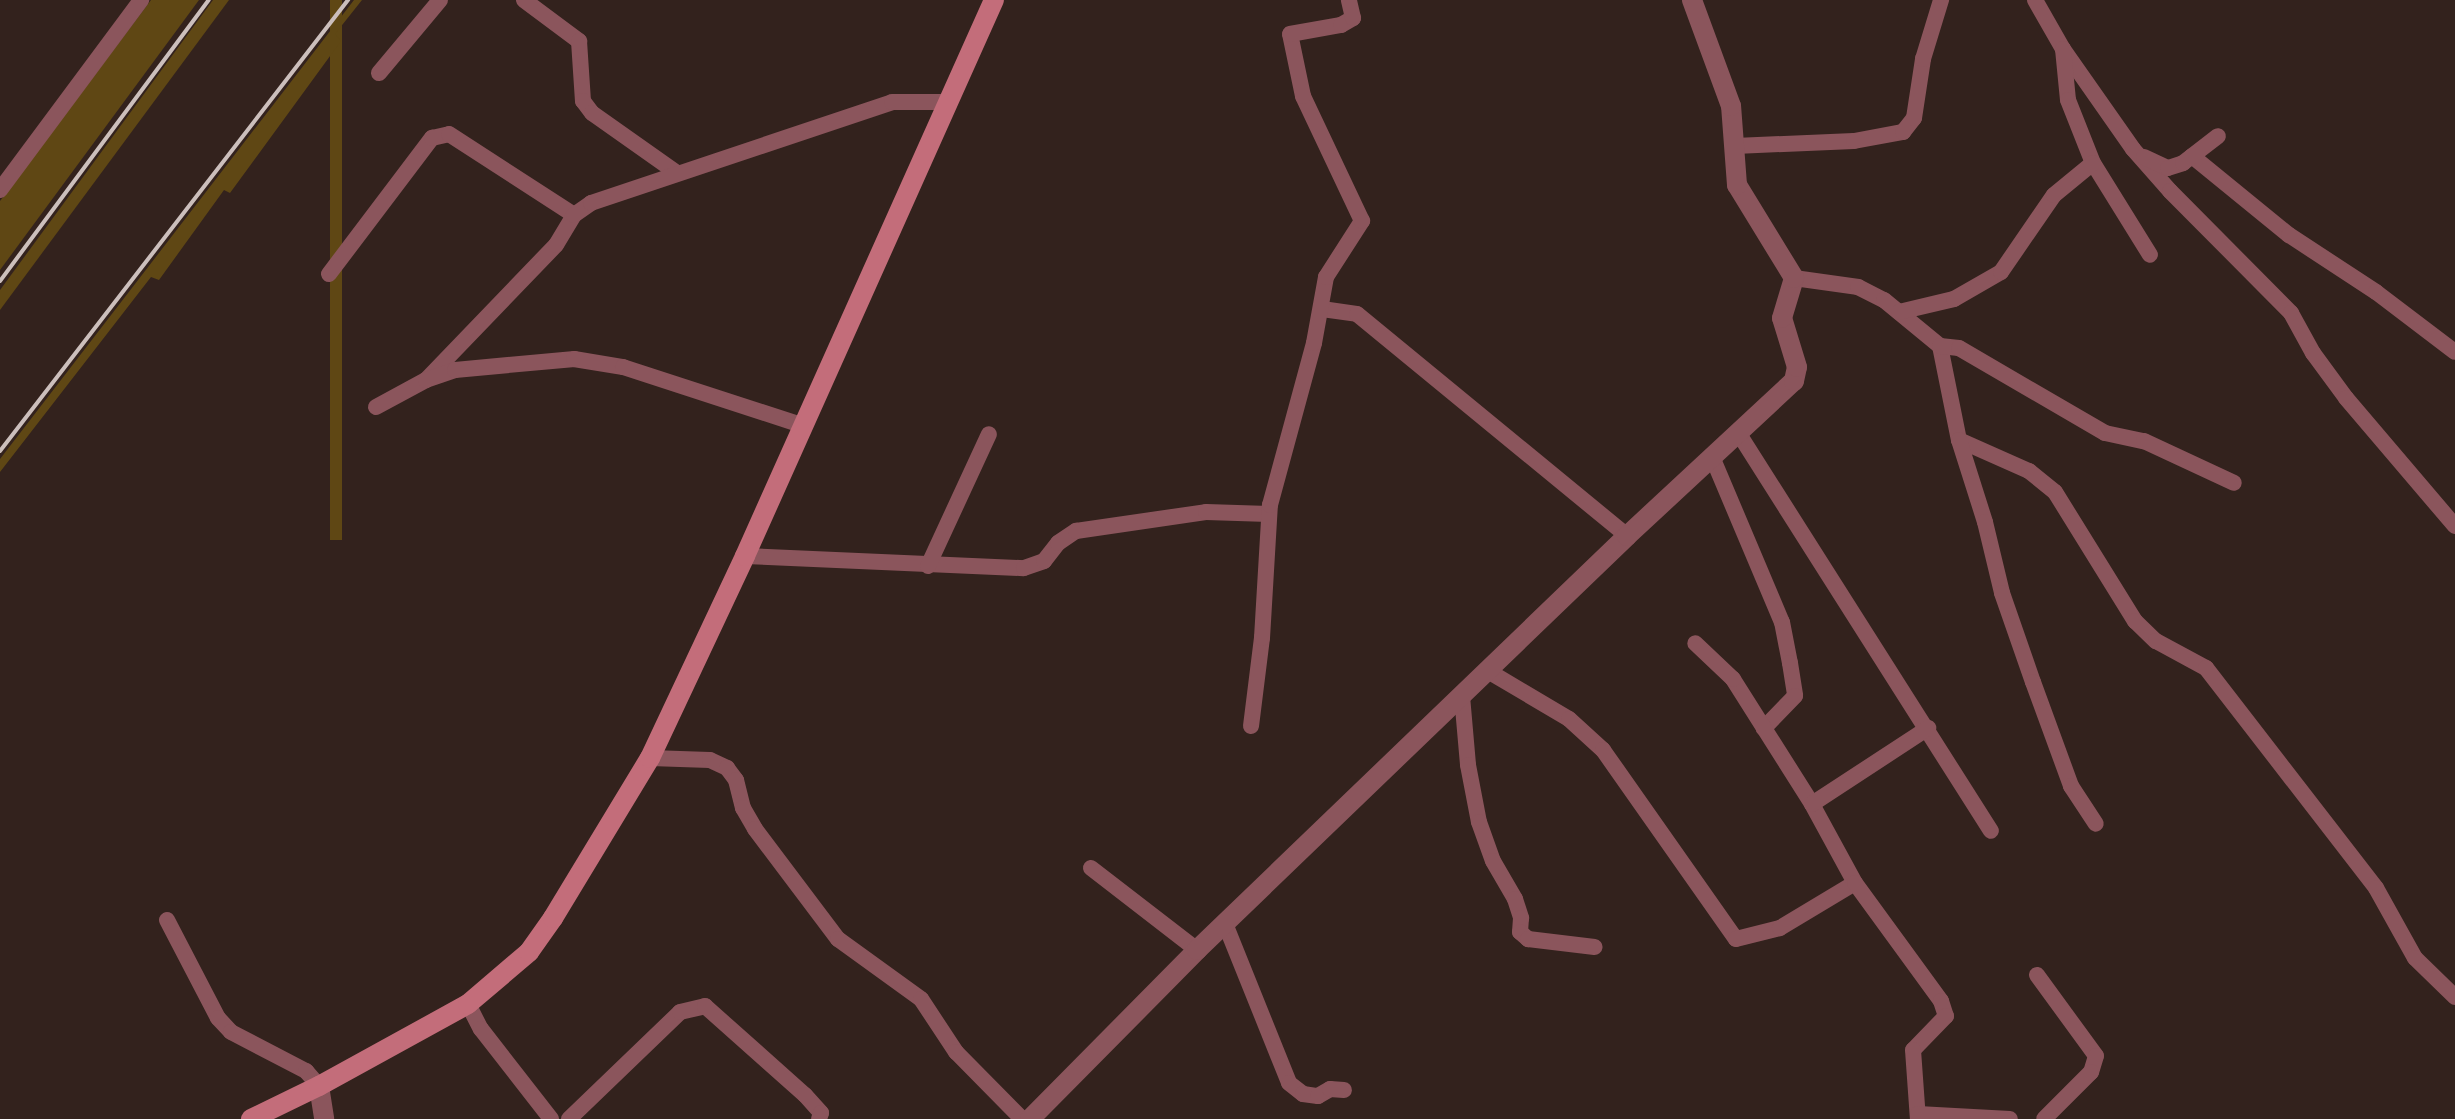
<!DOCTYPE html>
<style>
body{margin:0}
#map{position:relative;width:2455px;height:1119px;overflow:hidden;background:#33221d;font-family:"Noto Serif",serif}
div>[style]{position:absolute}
.green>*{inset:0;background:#5f4714;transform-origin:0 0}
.minor>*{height:16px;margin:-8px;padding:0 8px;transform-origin:8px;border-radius:8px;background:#8b555c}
.tertiary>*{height:20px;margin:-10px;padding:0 10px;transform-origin:10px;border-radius:10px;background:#8b555c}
.secondary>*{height:20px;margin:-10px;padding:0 10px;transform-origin:10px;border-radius:10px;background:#c36d7a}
.rail>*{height:4px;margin:-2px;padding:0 2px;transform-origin:2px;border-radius:2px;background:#ccbfbc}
span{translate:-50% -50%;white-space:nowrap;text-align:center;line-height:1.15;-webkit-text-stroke:7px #33221d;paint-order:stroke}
</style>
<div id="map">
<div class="green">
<i style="clip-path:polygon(151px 0,199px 0,0 270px,0 201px)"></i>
<i style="clip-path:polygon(213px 0,229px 0,0 310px,0 290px)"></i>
<i style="left:330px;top:0;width:12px;height:540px"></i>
<i style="clip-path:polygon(354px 0,362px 0,335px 34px,341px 41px,230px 193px,224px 190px,159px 280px,151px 277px,0 472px,0 459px)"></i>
</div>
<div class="minor">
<i style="left:524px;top:0;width:69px;rotate:36.7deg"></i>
<i style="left:579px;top:41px;width:60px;rotate:86.2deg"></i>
<i style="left:583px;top:101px;width:15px;rotate:53deg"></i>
<i style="left:592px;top:113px;width:104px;rotate:35.2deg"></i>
<i style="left:2035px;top:0;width:56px;rotate:60.3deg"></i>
<i style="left:2063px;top:49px;width:122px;rotate:55deg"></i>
<i style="left:2133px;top:149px;width:56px;rotate:48.6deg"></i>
<i style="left:2170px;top:191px;width:172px;rotate:45.2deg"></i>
<i style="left:2291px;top:313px;width:46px;rotate:61.2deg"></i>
<i style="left:2313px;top:353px;width:56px;rotate:53.7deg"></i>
<i style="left:2346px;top:398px;width:168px;rotate:49.6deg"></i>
<i style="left:2063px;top:49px;width:51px;rotate:84.4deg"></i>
<i style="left:2068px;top:100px;width:68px;rotate:68.4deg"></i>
<i style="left:2093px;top:163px;width:108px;rotate:58.2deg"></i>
<i style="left:379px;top:73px;width:95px;rotate:-50.1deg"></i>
<i style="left:1735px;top:146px;width:119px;rotate:-2.4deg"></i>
<i style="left:1854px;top:141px;width:50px;rotate:-10.4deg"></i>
<i style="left:1903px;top:132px;width:18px;rotate:-52deg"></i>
<i style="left:1914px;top:118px;width:60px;rotate:-81.3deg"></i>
<i style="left:1923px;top:59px;width:62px;rotate:-73deg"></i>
<i style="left:2192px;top:156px;width:125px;rotate:39.2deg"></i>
<i style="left:2289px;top:235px;width:104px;rotate:33.2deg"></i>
<i style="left:2376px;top:292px;width:99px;rotate:37.2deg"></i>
<i style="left:2144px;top:157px;width:26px;rotate:25deg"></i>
<i style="left:2168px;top:168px;width:16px;rotate:-18deg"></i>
<i style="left:2183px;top:163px;width:44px;rotate:-37.6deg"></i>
<i style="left:0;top:190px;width:237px;rotate:-53.4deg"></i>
<i style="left:329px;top:274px;width:171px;rotate:-52.9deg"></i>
<i style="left:432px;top:138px;width:17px;rotate:-13deg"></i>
<i style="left:449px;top:134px;width:149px;rotate:32.9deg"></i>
<i style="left:1794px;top:278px;width:65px;rotate:8deg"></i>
<i style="left:1858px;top:287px;width:29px;rotate:27deg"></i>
<i style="left:1884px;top:300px;width:72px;rotate:39.4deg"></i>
<i style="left:1940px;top:346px;width:96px;rotate:78.6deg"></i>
<i style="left:1959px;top:440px;width:77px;rotate:23.9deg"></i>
<i style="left:2029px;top:471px;width:33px;rotate:39deg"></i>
<i style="left:2055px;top:492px;width:152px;rotate:58.2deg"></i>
<i style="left:2135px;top:621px;width:29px;rotate:44deg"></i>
<i style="left:2156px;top:641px;width:57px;rotate:28.4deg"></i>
<i style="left:2206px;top:668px;width:278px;rotate:52.3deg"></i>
<i style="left:2376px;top:888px;width:80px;rotate:60.9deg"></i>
<i style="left:2415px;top:958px;width:56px;rotate:44.3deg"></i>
<i style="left:1322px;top:309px;width:35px;rotate:8deg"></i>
<i style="left:1357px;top:314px;width:350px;rotate:39.4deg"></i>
<i style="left:1899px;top:312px;width:57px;rotate:-13.3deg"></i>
<i style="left:1954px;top:299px;width:54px;rotate:-29.9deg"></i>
<i style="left:2001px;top:272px;width:93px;rotate:-55.5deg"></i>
<i style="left:2054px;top:195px;width:50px;rotate:-39.4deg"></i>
<i style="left:1940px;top:346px;width:19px;rotate:6deg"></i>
<i style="left:1959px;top:348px;width:169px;rotate:30.2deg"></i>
<i style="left:2105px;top:433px;width:40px;rotate:12deg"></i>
<i style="left:2144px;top:441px;width:99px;rotate:25deg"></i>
<i style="left:426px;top:380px;width:187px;rotate:-46.1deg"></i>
<i style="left:556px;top:245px;width:35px;rotate:-59deg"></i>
<i style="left:574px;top:215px;width:21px;rotate:-35deg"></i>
<i style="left:591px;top:203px;width:317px;rotate:-18.5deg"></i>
<i style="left:892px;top:102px;width:56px"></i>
<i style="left:376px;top:407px;width:57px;rotate:-28.4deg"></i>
<i style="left:426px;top:380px;width:31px;rotate:-19deg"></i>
<i style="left:455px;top:370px;width:120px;rotate:-5.3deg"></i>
<i style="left:574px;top:359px;width:50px;rotate:9.3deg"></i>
<i style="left:623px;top:367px;width:188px;rotate:18deg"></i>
<i style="left:1739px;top:434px;width:470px;rotate:57.6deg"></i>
<i style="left:1959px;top:440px;width:86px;rotate:72.4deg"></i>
<i style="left:1985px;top:522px;width:73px;rotate:76.5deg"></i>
<i style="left:2002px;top:593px;width:94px;rotate:70.8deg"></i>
<i style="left:2033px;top:682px;width:111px;rotate:69.9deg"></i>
<i style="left:2071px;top:786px;width:45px;rotate:56.7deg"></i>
<i style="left:1713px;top:459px;width:177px;rotate:67.1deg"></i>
<i style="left:1782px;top:622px;width:42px;rotate:79deg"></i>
<i style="left:1790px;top:663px;width:33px;rotate:81deg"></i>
<i style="left:1795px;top:696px;width:45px;rotate:134.1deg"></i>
<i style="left:745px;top:556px;width:279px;rotate:2.5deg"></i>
<i style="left:1024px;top:568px;width:21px;rotate:-19deg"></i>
<i style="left:1044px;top:561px;width:23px;rotate:-52deg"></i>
<i style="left:1058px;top:543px;width:22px;rotate:-34deg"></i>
<i style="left:1076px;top:531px;width:131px;rotate:-8.3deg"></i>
<i style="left:1206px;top:512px;width:63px;rotate:1.8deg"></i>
<i style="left:928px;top:566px;width:145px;rotate:-65.2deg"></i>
<i style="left:1488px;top:671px;width:94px;rotate:30.7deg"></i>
<i style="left:1569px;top:719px;width:46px;rotate:42.4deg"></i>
<i style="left:1603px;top:750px;width:231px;rotate:54.9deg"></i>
<i style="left:1736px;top:939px;width:45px;rotate:-14deg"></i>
<i style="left:1780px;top:928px;width:87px;rotate:-31deg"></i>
<i style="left:1855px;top:883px;width:90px;rotate:-118.6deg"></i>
<i style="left:1812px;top:804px;width:148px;rotate:-122.3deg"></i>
<i style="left:1733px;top:679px;width:52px;rotate:-136.5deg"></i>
<i style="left:1462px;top:696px;width:69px;rotate:85deg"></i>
<i style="left:1468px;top:765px;width:58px;rotate:79.1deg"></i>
<i style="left:1479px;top:822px;width:41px;rotate:70.3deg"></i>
<i style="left:1493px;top:861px;width:44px;rotate:59.9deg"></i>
<i style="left:1515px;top:899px;width:20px;rotate:72deg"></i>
<i style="left:1521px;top:918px;width:14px;rotate:94deg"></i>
<i style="left:1520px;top:932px;width:11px;rotate:41deg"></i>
<i style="left:1528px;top:939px;width:67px;rotate:6.8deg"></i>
<i style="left:1251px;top:726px;width:89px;rotate:-82.9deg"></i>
<i style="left:1262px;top:638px;width:133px;rotate:-86.6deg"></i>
<i style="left:1270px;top:505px;width:168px;rotate:-74.8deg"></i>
<i style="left:1314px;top:343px;width:67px;rotate:-79.7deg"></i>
<i style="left:1326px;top:277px;width:67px;rotate:-57.3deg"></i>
<i style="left:1362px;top:221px;width:138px;rotate:-115.3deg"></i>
<i style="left:1303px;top:96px;width:63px;rotate:-101.8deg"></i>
<i style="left:1290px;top:34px;width:52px;rotate:-10deg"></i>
<i style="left:1341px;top:25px;width:14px;rotate:-30deg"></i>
<i style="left:1353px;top:18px;width:18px;rotate:-103deg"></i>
<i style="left:650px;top:758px;width:60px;rotate:1.9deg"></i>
<i style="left:710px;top:760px;width:19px;rotate:25deg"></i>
<i style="left:727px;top:768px;width:15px;rotate:53deg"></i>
<i style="left:736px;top:780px;width:29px;rotate:76deg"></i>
<i style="left:743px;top:808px;width:24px;rotate:60deg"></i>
<i style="left:755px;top:829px;width:138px;rotate:53deg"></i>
<i style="left:838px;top:939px;width:102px;rotate:35.9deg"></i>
<i style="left:921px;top:999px;width:64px;rotate:56.6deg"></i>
<i style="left:956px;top:1052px;width:94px;rotate:45.4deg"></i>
<i style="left:1812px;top:804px;width:139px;rotate:-33.2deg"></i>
<i style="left:1091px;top:868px;width:134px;rotate:37.7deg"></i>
<i style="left:1855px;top:883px;width:146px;rotate:53.9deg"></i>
<i style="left:1941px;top:1001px;width:16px;rotate:72deg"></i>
<i style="left:1946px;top:1016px;width:47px;rotate:134.1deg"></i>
<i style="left:1913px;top:1050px;width:69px;rotate:85.9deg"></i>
<i style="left:167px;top:920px;width:110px;rotate:62.5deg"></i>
<i style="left:218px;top:1018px;width:19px;rotate:47deg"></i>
<i style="left:231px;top:1032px;width:85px;rotate:27.5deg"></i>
<i style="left:306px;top:1071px;width:20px;rotate:49deg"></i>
<i style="left:1226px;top:926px;width:169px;rotate:68.1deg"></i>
<i style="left:1289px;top:1083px;width:18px;rotate:38deg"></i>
<i style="left:1303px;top:1094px;width:15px;rotate:8deg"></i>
<i style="left:1318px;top:1096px;width:14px;rotate:-30deg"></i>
<i style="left:1330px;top:1089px;width:14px;rotate:4deg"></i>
<i style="left:2037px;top:975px;width:100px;rotate:53.9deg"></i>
<i style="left:2096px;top:1056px;width:17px;rotate:107deg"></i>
<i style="left:2091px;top:1072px;width:66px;rotate:135deg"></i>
<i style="left:468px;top:1004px;width:28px;rotate:63deg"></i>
<i style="left:481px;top:1029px;width:114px;rotate:52.1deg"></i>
<i style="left:1918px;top:1114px;width:92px;rotate:3.1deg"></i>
<i style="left:569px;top:1119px;width:154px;rotate:-43.9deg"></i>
<i style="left:680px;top:1012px;width:26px;rotate:-13deg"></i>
<i style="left:705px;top:1006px;width:134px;rotate:41.7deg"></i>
<i style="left:805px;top:1095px;width:24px;rotate:48deg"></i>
<i style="left:821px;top:1113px;width:6px;rotate:108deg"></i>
</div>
<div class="tertiary">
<i style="left:319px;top:1086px;width:33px;rotate:81deg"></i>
<i style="left:1030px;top:1119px;width:238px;rotate:-45.3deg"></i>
<i style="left:1197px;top:950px;width:597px;rotate:-43.91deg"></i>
<i style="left:1627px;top:536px;width:228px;rotate:-42.9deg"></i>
<i style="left:1794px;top:381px;width:14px;rotate:-78deg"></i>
<i style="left:1797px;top:367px;width:51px;rotate:-107deg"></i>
<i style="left:1782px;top:318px;width:42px;rotate:-73.3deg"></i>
<i style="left:1794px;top:278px;width:109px;rotate:-121.5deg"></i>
<i style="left:1737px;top:185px;width:79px;rotate:-94.3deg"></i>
<i style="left:1731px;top:106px;width:113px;rotate:-110.2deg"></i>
</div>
<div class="secondary">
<i style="left:251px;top:1119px;width:76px;rotate:-25.9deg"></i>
<i style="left:319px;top:1086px;width:170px;rotate:-28.8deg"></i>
<i style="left:468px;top:1004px;width:80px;rotate:-40.4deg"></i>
<i style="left:529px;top:952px;width:42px;rotate:-54.8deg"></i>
<i style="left:553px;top:918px;width:187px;rotate:-58.8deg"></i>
<i style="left:650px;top:758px;width:223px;rotate:-64.8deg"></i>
<i style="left:745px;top:556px;width:609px;rotate:-65.88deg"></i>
</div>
<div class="rail">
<i style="left:0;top:281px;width:350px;rotate:-53.4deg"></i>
<i style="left:0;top:451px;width:570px;rotate:-52.35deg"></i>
</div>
</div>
